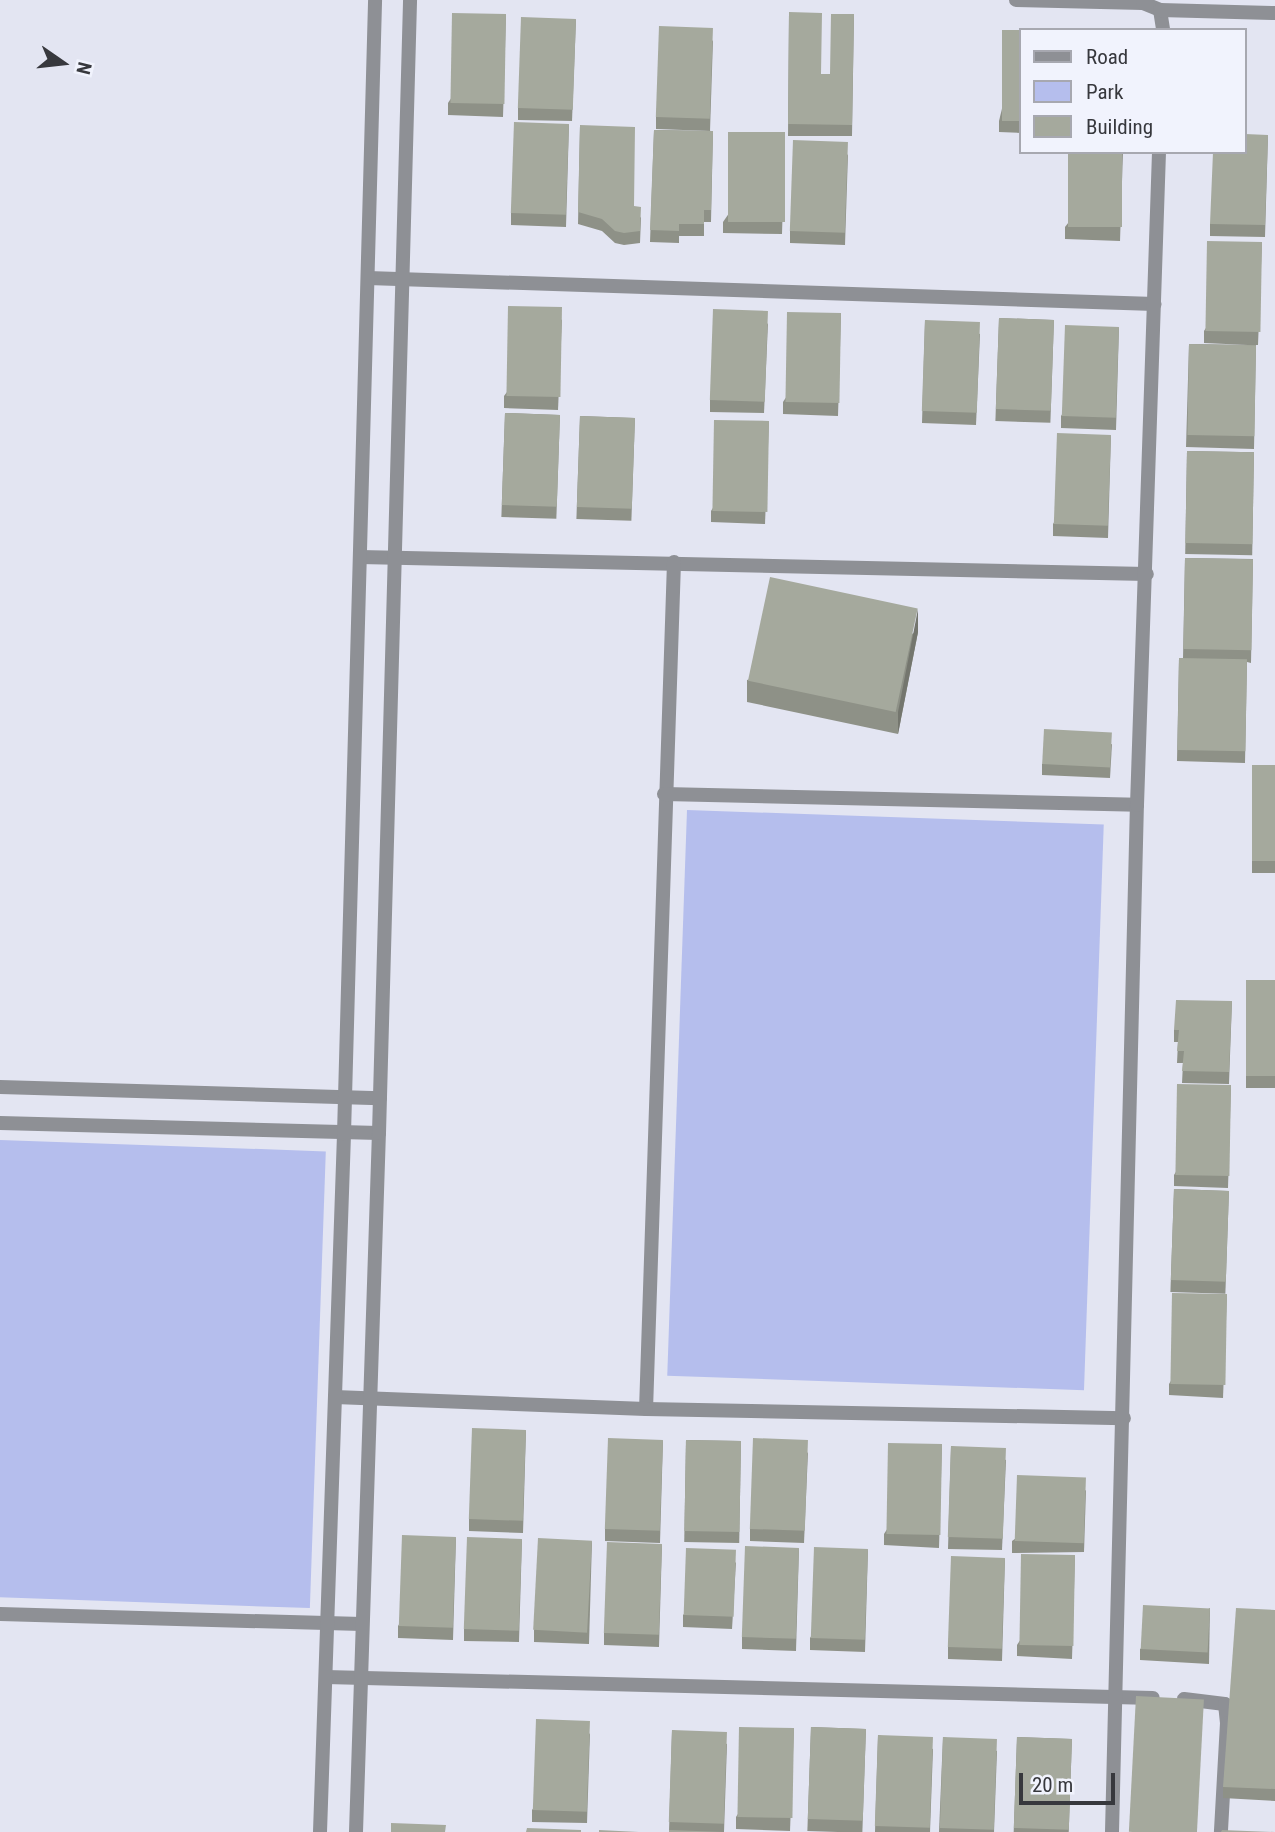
<!DOCTYPE html>
<style>
body{margin:0}
#map{position:relative;width:1275px;height:1832px;overflow:hidden;background:#e3e5f2;font-family:"Roboto Condensed",sans-serif}
div>[style]{position:absolute}
.green>*{inset:0;background:#b5beed;transform-origin:0 0}
.street>*{height:14px;margin:-7px;padding:0 7px;transform-origin:7px;border-radius:7px;background:#8e9095}
.wall>*{inset:0;background:#8e9187;transform-origin:0 0}
.shaded-wall>*{inset:0;background:#74766e}
.building>*{inset:0;background:#a5a99d;transform-origin:0 0}
span{translate:-50% -50%;white-space:nowrap;text-align:center;line-height:1.15;-webkit-text-stroke:5px #f1f3fd;paint-order:stroke}
.legend{position:absolute;left:1019px;top:28px;width:228px;height:126px;box-sizing:border-box;background:#f1f3fd;border:2px solid #a7a8b0;margin:0;padding:9px 12px;list-style:none;font-size:21px;color:#37383d}
.legend li{display:flex;align-items:center;gap:14px;height:35px}
.legend b{width:35px;border:2px solid #a7a8b0}
.north{position:absolute;left:28px;top:28px;width:70px;height:70px;-webkit-text-stroke:5px #f1f3fd;paint-order:stroke;rotate:104deg;font-size:19px;font-weight:700;line-height:28px;text-align:center;color:#37383d}
.north::after{content:'';display:block;margin:auto;width:24px;height:32px;background:#37383d;clip-path:polygon(50% 0,100% 100%,50% 72%,0 100%)}
.scale{position:absolute;left:1019px;top:1773px;width:96px;height:32px;box-sizing:border-box;border:4px solid #37383d;border-top:0;padding-left:9px;font-size:21px;line-height:24px;white-space:nowrap;color:#37383d;-webkit-text-stroke:5px #f1f3fd;paint-order:stroke}
</style>
<div id="map">
<div class="green">
<i style="left:687px;top:810px;width:417px;height:566px;rotate:2deg"></i>
<i style="left:0;top:1140px;width:326px;height:457px;rotate:2deg"></i>
</div>
<div class="street">
<i style="left:1016px;top:0;width:127px;rotate:1.4deg"></i>
<i style="left:1143px;top:3px;width:18px;rotate:22deg"></i>
<i style="left:1160px;top:10px;width:20px;rotate:81deg"></i>
<i style="left:1160px;top:10px;width:115px;rotate:1.5deg"></i>
<i style="left:368px;top:278px;width:787px;rotate:1.89deg"></i>
<i style="left:360px;top:557px;width:787px;rotate:1.24deg"></i>
<i style="left:674px;top:562px;width:847px;rotate:91.89deg"></i>
<i style="left:646px;top:1409px;width:478px;rotate:1.1deg"></i>
<i style="left:664px;top:794px;width:473px;rotate:1.3deg"></i>
<i style="left:0;top:1087px;width:380px;rotate:1.7deg"></i>
<i style="left:0;top:1123px;width:379px;rotate:1.5deg"></i>
<i style="left:335px;top:1397px;width:311px;rotate:2.2deg"></i>
<i style="left:0;top:1614px;width:362px;rotate:1.6deg"></i>
<i style="left:326px;top:1677px;width:827px;rotate:1.45deg"></i>
<i style="left:1184px;top:1699px;width:41px;rotate:7deg"></i>
<i style="left:1225px;top:1704px;width:19px;rotate:84deg"></i>
<i style="left:1227px;top:1723px;width:109px;rotate:93.2deg"></i>
<i style="left:320px;top:1832px;width:698px;rotate:-88.03deg"></i>
<i style="left:344px;top:1134px;width:1134px;rotate:-88.43deg"></i>
<i style="left:356px;top:1832px;width:699px;rotate:-88.12deg"></i>
<i style="left:379px;top:1133px;width:1133px;rotate:-88.43deg"></i>
<i style="left:1112px;top:1832px;width:1027px;rotate:-88.61deg"></i>
<i style="left:1137px;top:805px;width:653px;rotate:-88.07deg"></i>
</div>
<div class="wall">
<i style="clip-path:polygon(789px 12px,821px 74px,830px 74px,854px 14px,852px 136px,788px 136px)"></i>
<i style="clip-path:polygon(506px 14px,503px 117px,448px 115px,448px 103px)"></i>
<i style="clip-path:polygon(576px 19px,572px 121px,518px 120px,518px 108px)"></i>
<i style="clip-path:polygon(1021px 30px,1021px 133px,999px 132px,999px 121px)"></i>
<i style="clip-path:polygon(713px 40px,710px 131px,656px 129px,656px 117px)"></i>
<i style="clip-path:polygon(569px 124px,566px 227px,511px 225px,511px 213px)"></i>
<i style="clip-path:polygon(580px 125px,641px 218px,640px 243px,624px 245px,615px 243px,602px 231px,578px 224px)"></i>
<i style="clip-path:polygon(654px 130px,713px 131px,711px 222px,704px 222px,704px 236px,679px 236px,679px 243px,650px 242px)"></i>
<i style="clip-path:polygon(785px 132px,782px 234px,723px 233px,723px 222px)"></i>
<i style="clip-path:polygon(1268px 135px,1265px 237px,1210px 236px,1210px 224px)"></i>
<i style="clip-path:polygon(1123px 152px,1120px 241px,1065px 239px,1065px 227px)"></i>
<i style="clip-path:polygon(848px 154px,845px 245px,790px 243px,790px 231px)"></i>
<i style="clip-path:polygon(1262px 242px,1258px 345px,1256px 345px,1254px 449px,1186px 447px,1189px 344px,1248px 345px,1204px 343px,1204px 331px)"></i>
<i style="clip-path:polygon(841px 313px,838px 416px,783px 414px,783px 402px)"></i>
<i style="left:999px;top:318px;width:55px;height:103px;rotate:2deg"></i>
<i style="clip-path:polygon(562px 319px,558px 410px,504px 408px,504px 396px)"></i>
<i style="clip-path:polygon(925px 320px,980px 334px,976px 425px,922px 423px)"></i>
<i style="clip-path:polygon(768px 323px,764px 413px,710px 412px,710px 400px)"></i>
<i style="clip-path:polygon(1119px 327px,1116px 430px,1061px 428px,1061px 416px)"></i>
<i style="left:505px;top:413px;width:55px;height:104px;rotate:2deg"></i>
<i style="left:580px;top:416px;width:55px;height:103px;rotate:2deg"></i>
<i style="clip-path:polygon(769px 421px,765px 524px,711px 522px,711px 511px)"></i>
<i style="clip-path:polygon(1111px 435px,1108px 538px,1053px 536px,1053px 524px)"></i>
<i style="left:1187px;top:451px;width:67px;height:103px;rotate:1deg"></i>
<i style="clip-path:polygon(1185px 558px,1253px 559px,1251px 663px,1247px 662px,1245px 763px,1177px 761px,1179px 658px,1183px 658px)"></i>
<i style="clip-path:polygon(918px 632px,898px 734px,747px 702px,747px 680px)"></i>
<i style="clip-path:polygon(1112px 744px,1110px 778px,1042px 775px,1042px 764px)"></i>
<i style="left:1252px;top:765px;width:23px;height:108px"></i>
<i style="left:1246px;top:980px;width:29px;height:108px"></i>
<i style="clip-path:polygon(1232px 1001px,1229px 1084px,1182px 1083px,1183px 1063px,1177px 1063px,1178px 1042px,1174px 1042px,1174px 1030px)"></i>
<i style="clip-path:polygon(1231px 1085px,1228px 1188px,1174px 1186px,1174px 1175px)"></i>
<i style="left:1174px;top:1189px;width:55px;height:103px;rotate:2deg"></i>
<i style="clip-path:polygon(1227px 1294px,1223px 1398px,1169px 1395px,1169px 1384px)"></i>
<i style="clip-path:polygon(526px 1430px,523px 1533px,469px 1531px,469px 1519px)"></i>
<i style="clip-path:polygon(663px 1440px,660px 1543px,605px 1541px,605px 1529px)"></i>
<i style="left:686px;top:1440px;width:55px;height:102px;rotate:1deg"></i>
<i style="clip-path:polygon(942px 1444px,939px 1548px,884px 1545px,884px 1534px)"></i>
<i style="clip-path:polygon(951px 1446px,1006px 1460px,1002px 1550px,948px 1549px)"></i>
<i style="clip-path:polygon(808px 1452px,804px 1543px,750px 1541px,750px 1529px)"></i>
<i style="clip-path:polygon(1086px 1490px,1084px 1552px,1012px 1553px,1012px 1541px)"></i>
<i style="clip-path:polygon(456px 1537px,453px 1640px,398px 1638px,398px 1626px)"></i>
<i style="clip-path:polygon(522px 1539px,519px 1642px,464px 1641px,464px 1629px)"></i>
<i style="clip-path:polygon(592px 1541px,589px 1644px,534px 1642px,534px 1630px)"></i>
<i style="clip-path:polygon(662px 1544px,659px 1647px,604px 1645px,604px 1633px)"></i>
<i style="clip-path:polygon(799px 1548px,796px 1651px,742px 1649px,742px 1637px)"></i>
<i style="clip-path:polygon(868px 1549px,865px 1652px,810px 1650px,810px 1638px)"></i>
<i style="clip-path:polygon(1075px 1555px,1072px 1659px,1017px 1656px,1017px 1645px)"></i>
<i style="clip-path:polygon(1005px 1558px,1002px 1661px,948px 1659px,948px 1647px)"></i>
<i style="clip-path:polygon(736px 1562px,732px 1629px,683px 1627px,683px 1615px)"></i>
<i style="clip-path:polygon(1210px 1608px,1209px 1664px,1140px 1660px,1140px 1649px)"></i>
<i style="clip-path:polygon(1275px 1610px,1275px 1801px,1223px 1798px,1223px 1787px)"></i>
<i style="left:811px;top:1727px;width:55px;height:104px;rotate:2deg"></i>
<i style="clip-path:polygon(794px 1728px,790px 1831px,736px 1829px,736px 1817px)"></i>
<i style="clip-path:polygon(672px 1730px,727px 1744px,724px 1832px,669px 1832px)"></i>
<i style="clip-path:polygon(590px 1733px,587px 1823px,532px 1822px,532px 1810px)"></i>
<i style="clip-path:polygon(878px 1735px,933px 1749px,930px 1832px,875px 1832px)"></i>
<i style="clip-path:polygon(943px 1737px,997px 1751px,994px 1832px,939px 1832px)"></i>
<i style="left:1017px;top:1737px;width:55px;height:95px;rotate:2deg"></i>
</div>
<div class="shaded-wall">
<i style="clip-path:polygon(918px 609px,918px 632px,898px 734px,898px 712px)"></i>
</div>
<div class="building">
<i style="clip-path:polygon(789px 12px,822px 13px,821px 74px,830px 74px,831px 14px,854px 14px,852px 125px,788px 124px)"></i>
<i style="left:452px;top:13px;width:54px;height:90px;rotate:1deg"></i>
<i style="left:521px;top:17px;width:55px;height:91px;rotate:2deg"></i>
<i style="left:659px;top:26px;width:54px;height:91px;rotate:2deg"></i>
<i style="left:1002px;top:30px;width:19px;height:91px"></i>
<i style="left:514px;top:122px;width:55px;height:91px;rotate:2deg"></i>
<i style="clip-path:polygon(580px 125px,635px 127px,634px 206px,641px 207px,640px 231px,624px 233px,615px 231px,602px 219px,578px 212px)"></i>
<i style="clip-path:polygon(654px 130px,713px 131px,711px 210px,704px 210px,704px 224px,679px 224px,679px 231px,650px 230px)"></i>
<i style="left:728px;top:132px;width:57px;height:90px"></i>
<i style="clip-path:polygon(1245px 134px,1268px 135px,1265px 225px,1210px 224px,1213px 152px,1245px 152px)"></i>
<i style="left:793px;top:140px;width:55px;height:91px;rotate:2deg"></i>
<i style="left:1068px;top:152px;width:54px;height:75px"></i>
<i style="left:1207px;top:241px;width:55px;height:90px;rotate:1deg"></i>
<i style="left:508px;top:306px;width:54px;height:90px;rotate:1deg"></i>
<i style="left:713px;top:309px;width:55px;height:91px;rotate:2deg"></i>
<i style="left:787px;top:312px;width:54px;height:90px;rotate:1deg"></i>
<i style="left:999px;top:318px;width:55px;height:91px;rotate:2deg"></i>
<i style="left:925px;top:320px;width:55px;height:91px;rotate:2deg"></i>
<i style="left:1065px;top:325px;width:54px;height:91px;rotate:2deg"></i>
<i style="left:1189px;top:344px;width:67px;height:91px;rotate:1deg"></i>
<i style="left:505px;top:413px;width:55px;height:92px;rotate:2deg"></i>
<i style="left:580px;top:416px;width:55px;height:91px;rotate:2deg"></i>
<i style="left:714px;top:420px;width:55px;height:91px;rotate:1deg"></i>
<i style="left:1057px;top:433px;width:54px;height:91px;rotate:2deg"></i>
<i style="left:1187px;top:451px;width:67px;height:92px;rotate:1deg"></i>
<i style="left:1185px;top:558px;width:68px;height:91px;rotate:1deg"></i>
<i style="left:770px;top:577px;width:151px;height:106px;rotate:12deg"></i>
<i style="left:1179px;top:658px;width:68px;height:92px;rotate:1deg"></i>
<i style="left:1044px;top:729px;width:68px;height:35px;rotate:3deg"></i>
<i style="left:1252px;top:765px;width:23px;height:96px"></i>
<i style="left:1246px;top:980px;width:29px;height:96px"></i>
<i style="clip-path:polygon(1176px 1000px,1232px 1001px,1229px 1072px,1182px 1071px,1184px 1051px,1177px 1051px,1179px 1030px,1174px 1030px)"></i>
<i style="left:1177px;top:1084px;width:54px;height:91px;rotate:1deg"></i>
<i style="left:1174px;top:1189px;width:55px;height:91px;rotate:2deg"></i>
<i style="left:1172px;top:1293px;width:55px;height:91px;rotate:1deg"></i>
<i style="left:472px;top:1428px;width:54px;height:91px;rotate:2deg"></i>
<i style="left:608px;top:1438px;width:55px;height:91px;rotate:2deg"></i>
<i style="left:753px;top:1438px;width:55px;height:91px;rotate:2deg"></i>
<i style="left:686px;top:1440px;width:55px;height:91px;rotate:1deg"></i>
<i style="left:888px;top:1443px;width:54px;height:91px;rotate:1deg"></i>
<i style="left:951px;top:1446px;width:55px;height:91px;rotate:2deg"></i>
<i style="left:1017px;top:1475px;width:69px;height:66px;rotate:2deg"></i>
<i style="left:402px;top:1535px;width:54px;height:91px;rotate:2deg"></i>
<i style="left:467px;top:1537px;width:55px;height:92px;rotate:2deg"></i>
<i style="left:538px;top:1538px;width:54px;height:92px;rotate:3deg"></i>
<i style="left:607px;top:1542px;width:55px;height:91px;rotate:2deg"></i>
<i style="left:745px;top:1546px;width:54px;height:91px;rotate:2deg"></i>
<i style="left:814px;top:1547px;width:54px;height:91px;rotate:2deg"></i>
<i style="left:686px;top:1548px;width:50px;height:67px;rotate:2deg"></i>
<i style="left:1021px;top:1554px;width:54px;height:91px;rotate:1deg"></i>
<i style="left:951px;top:1556px;width:54px;height:91px;rotate:2deg"></i>
<i style="left:1143px;top:1605px;width:67px;height:44px;rotate:3deg"></i>
<i style="clip-path:polygon(1236px 1608px,1275px 1610px,1275px 1789px,1223px 1787px)"></i>
<i style="left:1136px;top:1696px;width:68px;height:136px;rotate:3deg"></i>
<i style="left:536px;top:1719px;width:54px;height:91px;rotate:2deg"></i>
<i style="left:739px;top:1727px;width:55px;height:90px;rotate:1deg"></i>
<i style="left:811px;top:1727px;width:55px;height:92px;rotate:2deg"></i>
<i style="left:672px;top:1730px;width:55px;height:92px;rotate:2deg"></i>
<i style="left:878px;top:1735px;width:55px;height:91px;rotate:2deg"></i>
<i style="left:943px;top:1737px;width:54px;height:91px;rotate:2deg"></i>
<i style="left:1017px;top:1737px;width:55px;height:91px;rotate:2deg"></i>
<i style="clip-path:polygon(391px 1823px,446px 1825px,445px 1832px,391px 1832px)"></i>
<i style="clip-path:polygon(527px 1828px,581px 1830px,581px 1832px,526px 1832px)"></i>
<i style="clip-path:polygon(599px 1830px,639px 1832px,599px 1832px)"></i>
<i style="clip-path:polygon(669px 1830px,724px 1832px,669px 1832px)"></i>
<i style="clip-path:polygon(1222px 1830px,1275px 1832px,1221px 1832px)"></i>
</div>
<ul class="legend">
<li><b style="height:9px;background:#8e9095"></b>Road</li>
<li><b style="height:19px;background:#b5beed"></b>Park</li>
<li><b style="height:19px;background:#a5a99d"></b>Building</li>
</ul>
<div class="north">N</div>
<div class="scale">20 m</div>
</div>
